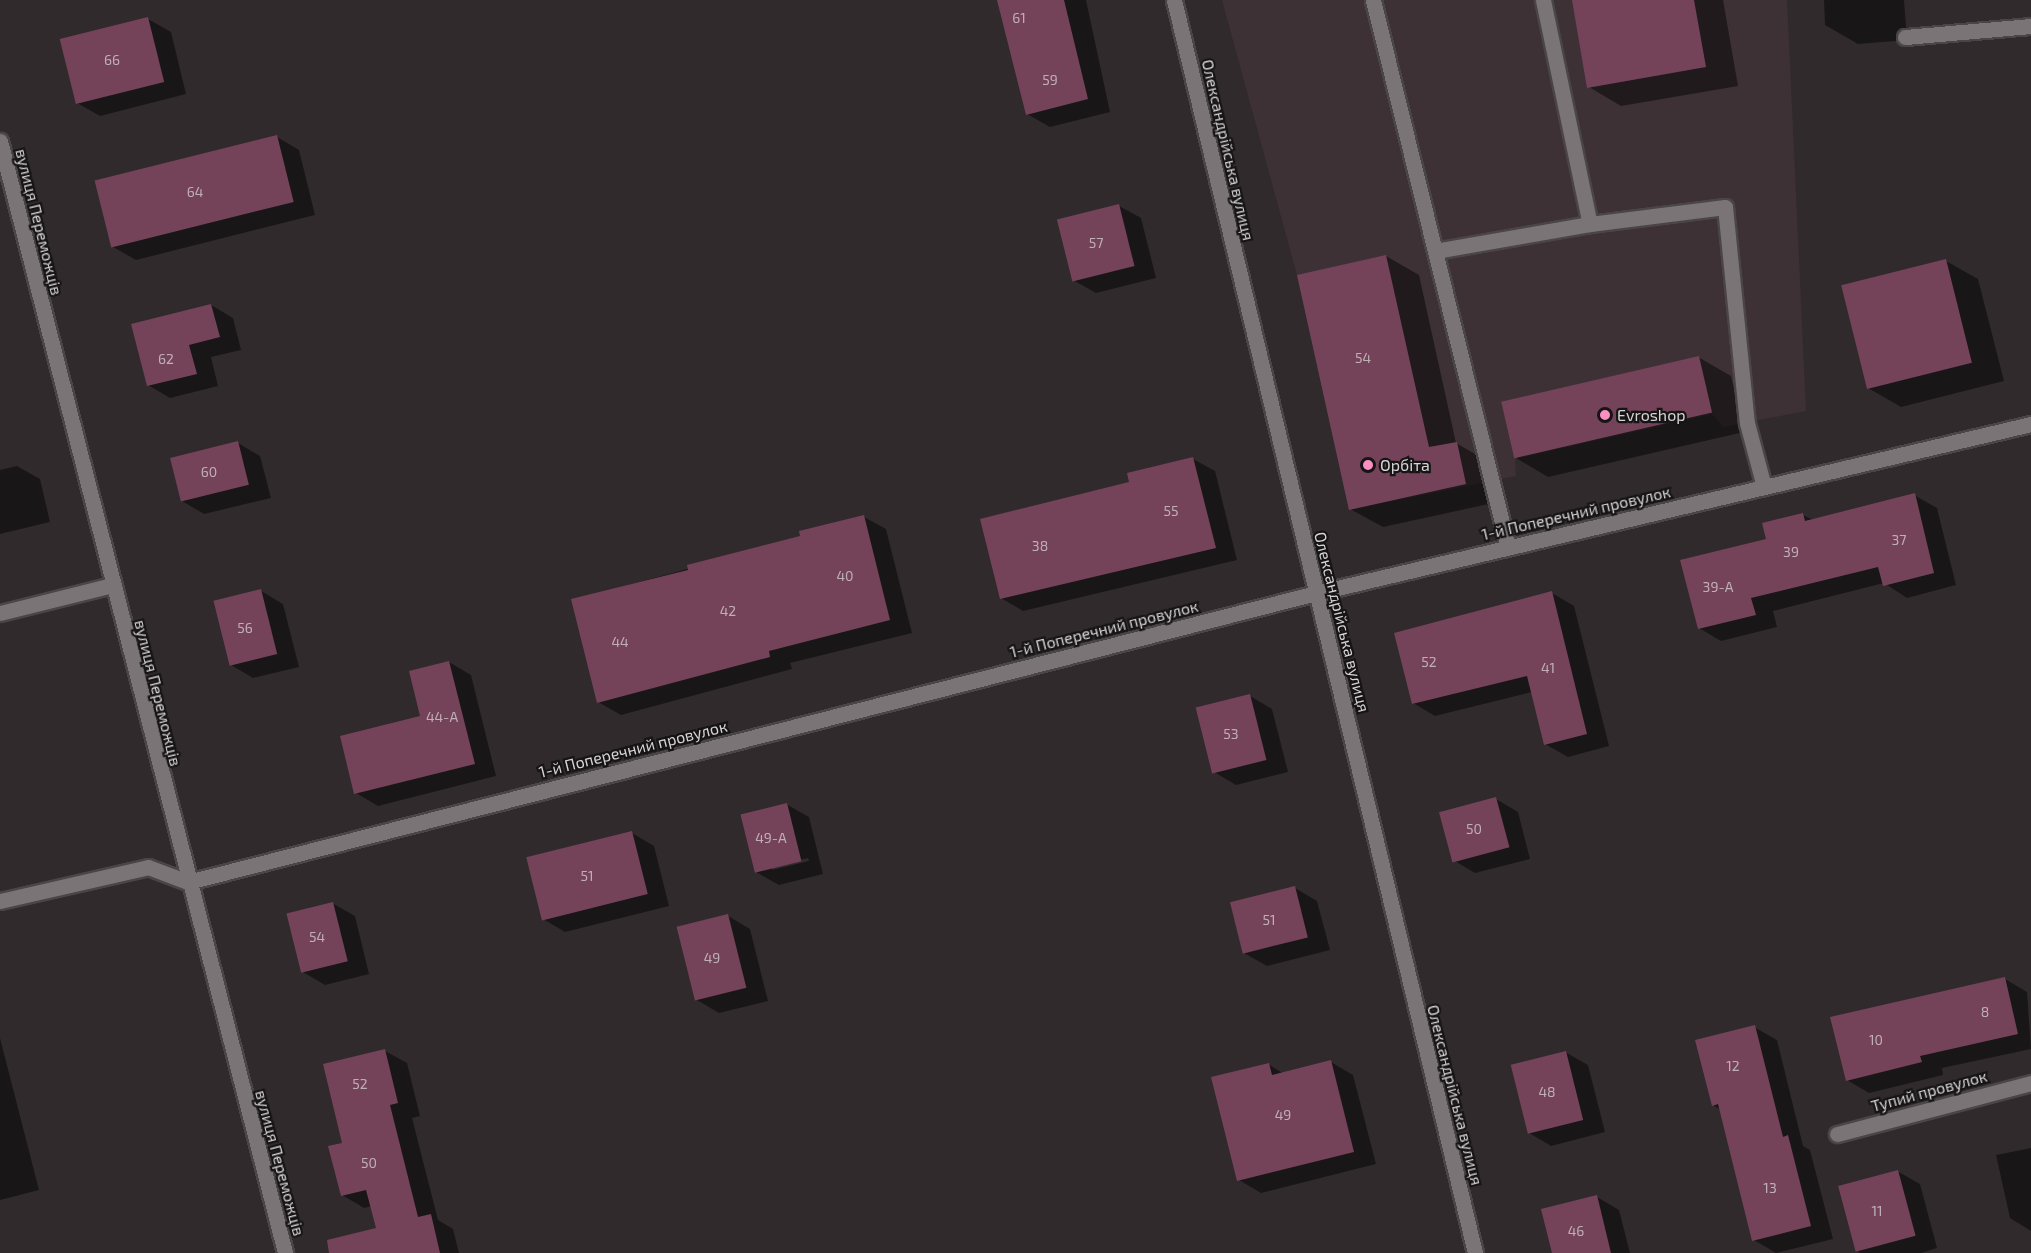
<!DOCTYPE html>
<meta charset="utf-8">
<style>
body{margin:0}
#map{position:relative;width:2031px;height:1253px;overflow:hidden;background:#302a2c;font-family:"Exo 2",sans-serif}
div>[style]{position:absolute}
.built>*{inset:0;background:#3d3136}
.shadow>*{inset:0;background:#0007}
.building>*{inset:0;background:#754359;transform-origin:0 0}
.roads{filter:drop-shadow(2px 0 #4a4547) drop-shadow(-2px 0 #4a4547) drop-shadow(0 2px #4a4547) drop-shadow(0 -2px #4a4547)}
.service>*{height:15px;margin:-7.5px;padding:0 7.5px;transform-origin:7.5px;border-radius:7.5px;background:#7b7477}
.minor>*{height:15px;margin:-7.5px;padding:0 7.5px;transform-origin:7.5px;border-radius:7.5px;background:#7b7477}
.tertiary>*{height:15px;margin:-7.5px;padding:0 7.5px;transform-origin:7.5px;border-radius:7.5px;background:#7b7477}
.dots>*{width:16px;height:16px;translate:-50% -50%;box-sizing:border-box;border:3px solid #161414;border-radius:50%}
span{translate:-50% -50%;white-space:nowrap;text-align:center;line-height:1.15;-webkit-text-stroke:4.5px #161414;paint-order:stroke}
.number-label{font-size:14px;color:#bfb0b6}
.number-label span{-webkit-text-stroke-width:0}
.street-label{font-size:16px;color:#d8d4d5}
.poi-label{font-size:16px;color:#d8d4d5}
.left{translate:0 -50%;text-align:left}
</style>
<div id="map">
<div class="built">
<i style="clip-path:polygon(1222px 0,1787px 0,1806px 411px,1724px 427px,1712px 414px,1515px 459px,1516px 476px,1349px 510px,1297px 275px)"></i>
</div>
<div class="shadow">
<i style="clip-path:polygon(999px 0,1086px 0,1110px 112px,1050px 127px,1027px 114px)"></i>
<i style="clip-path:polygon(1573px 0,1723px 0,1738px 86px,1621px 106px,1589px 87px)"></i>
<i style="clip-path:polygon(1824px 0,1904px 0,1907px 40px,1858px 44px,1825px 25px)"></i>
<i style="clip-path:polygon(148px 19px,171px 32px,186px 94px,100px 116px,77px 103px)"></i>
<i style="clip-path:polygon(277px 137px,299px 150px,315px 215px,136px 260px,113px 247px)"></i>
<i style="clip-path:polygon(1119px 206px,1141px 218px,1156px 278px,1096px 293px,1073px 280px)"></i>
<i style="clip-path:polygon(1386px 256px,1419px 275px,1456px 443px,1489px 462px,1498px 502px,1383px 527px,1350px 509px)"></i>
<i style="clip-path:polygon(1946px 261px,1978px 279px,2004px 381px,1901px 407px,1868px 388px)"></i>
<i style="clip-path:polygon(211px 305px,233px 318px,241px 350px,211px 357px,218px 386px,170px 398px,148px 385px)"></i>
<i style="clip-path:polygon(1698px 357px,1731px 376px,1744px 432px,1548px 477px,1516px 458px)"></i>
<i style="clip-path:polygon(238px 443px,260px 456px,271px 498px,204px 514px,182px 501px)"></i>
<i style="clip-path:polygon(1193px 459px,1215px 471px,1237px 560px,1023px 611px,1001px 598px,1131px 483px)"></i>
<i style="clip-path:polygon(17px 466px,40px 479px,50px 522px,0 534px,0 470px)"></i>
<i style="clip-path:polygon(1914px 495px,1937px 508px,1956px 585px,1907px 598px,1884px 583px,1773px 611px,1777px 627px,1721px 641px,1699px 628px,1768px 540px,1803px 515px,1813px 520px)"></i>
<i style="clip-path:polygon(864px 517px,886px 529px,912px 633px,790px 663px,792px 669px,621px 715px,598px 702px,573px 600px,802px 538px)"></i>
<i style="clip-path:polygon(261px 591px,283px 604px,299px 667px,253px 678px,231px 665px)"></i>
<i style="clip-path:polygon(1552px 593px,1574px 606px,1609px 746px,1568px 757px,1545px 744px,1532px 692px,1435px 716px,1413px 703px)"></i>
<i style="clip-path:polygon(449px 662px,471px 675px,496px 776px,378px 806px,356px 793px,422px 717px)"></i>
<i style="clip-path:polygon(1250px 696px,1272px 709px,1288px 772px,1236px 785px,1214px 772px)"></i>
<i style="clip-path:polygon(1496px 799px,1518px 812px,1530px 859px,1475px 873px,1453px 860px)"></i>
<i style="clip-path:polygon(evenodd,786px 804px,809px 817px,823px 874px,779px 885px,756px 872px,786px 804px,808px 858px,809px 861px,772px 870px,772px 867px,808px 858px)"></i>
<i style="clip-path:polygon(632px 833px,654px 846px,669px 906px,565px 932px,543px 919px)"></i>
<i style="clip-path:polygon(1295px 888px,1317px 901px,1330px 950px,1267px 966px,1244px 953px)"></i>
<i style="clip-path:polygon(332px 903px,355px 916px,369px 974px,325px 985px,303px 972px)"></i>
<i style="clip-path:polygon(728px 916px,750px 929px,768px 1001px,719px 1013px,697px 1000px)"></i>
<i style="clip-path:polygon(2005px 979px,2027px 992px,2031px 1049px,1942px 1068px,1943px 1075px,1869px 1093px,1847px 1080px)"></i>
<i style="clip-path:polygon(1754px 1027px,1777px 1040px,1803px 1146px,1810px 1150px,1833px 1239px,1776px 1253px,1754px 1240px,1721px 1110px,1713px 1105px)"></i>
<i style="clip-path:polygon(0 1038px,39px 1190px,0 1200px)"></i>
<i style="clip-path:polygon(385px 1051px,407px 1063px,420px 1116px,412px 1118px,438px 1220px,453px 1229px,459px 1253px,383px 1253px,372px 1206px,364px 1208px,342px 1195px,344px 1144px)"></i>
<i style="clip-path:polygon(1565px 1052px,1588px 1065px,1605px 1132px,1551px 1146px,1529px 1133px)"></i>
<i style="clip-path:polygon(1331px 1062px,1353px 1075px,1376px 1164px,1261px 1193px,1239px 1180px,1268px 1064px,1284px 1074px)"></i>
<i style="clip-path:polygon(2031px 1148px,2031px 1231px,2010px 1218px,1996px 1155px)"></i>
<i style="clip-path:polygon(1897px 1171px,1920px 1184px,1937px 1248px,1921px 1253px,1860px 1253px,1857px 1251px)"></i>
<i style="clip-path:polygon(1597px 1197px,1619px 1210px,1630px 1253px,1554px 1253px)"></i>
</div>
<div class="building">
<i style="clip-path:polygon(997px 0,1064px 0,1088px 99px,1026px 115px)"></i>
<i style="clip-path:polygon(1572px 0,1694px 0,1706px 67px,1587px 88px)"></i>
<i style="left:148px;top:17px;width:67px;height:91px;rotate:76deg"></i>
<i style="left:277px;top:135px;width:69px;height:188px;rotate:76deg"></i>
<i style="left:1119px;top:204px;width:64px;height:64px;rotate:76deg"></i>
<i style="clip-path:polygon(1386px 255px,1429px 447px,1457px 442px,1466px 484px,1349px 510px,1297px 275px)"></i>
<i style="left:1946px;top:259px;width:107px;height:108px;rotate:76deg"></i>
<i style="clip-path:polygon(211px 304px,220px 337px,189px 345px,197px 374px,147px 386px,131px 324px)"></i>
<i style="left:1699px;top:356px;width:58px;height:203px;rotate:77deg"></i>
<i style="left:238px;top:441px;width:45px;height:70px;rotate:76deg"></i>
<i style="clip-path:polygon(1193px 457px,1216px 548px,1000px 599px,980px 519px,1129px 482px,1127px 473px)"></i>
<i style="clip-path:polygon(1915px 493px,1934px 573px,1883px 586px,1878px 567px,1751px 598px,1756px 615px,1698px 629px,1680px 560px,1766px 539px,1762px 523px,1803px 513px,1805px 521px)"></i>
<i style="clip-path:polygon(864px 515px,890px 620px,769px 651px,770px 657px,597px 703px,571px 599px,688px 570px,687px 565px,800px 536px,799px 531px)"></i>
<i style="left:261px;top:589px;width:67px;height:49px;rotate:76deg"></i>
<i style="clip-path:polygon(1552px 591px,1587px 734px,1544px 745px,1527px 676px,1412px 704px,1394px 633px)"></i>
<i style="clip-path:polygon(449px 661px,475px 764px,354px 794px,340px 736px,420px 716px,409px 671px)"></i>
<i style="left:1250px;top:694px;width:68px;height:56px;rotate:76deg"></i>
<i style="left:1496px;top:797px;width:52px;height:59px;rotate:75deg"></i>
<i style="left:787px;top:803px;width:60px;height:48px;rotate:76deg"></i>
<i style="left:632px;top:831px;width:65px;height:109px;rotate:76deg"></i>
<i style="left:1295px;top:886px;width:53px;height:67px;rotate:76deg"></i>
<i style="left:333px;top:902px;width:61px;height:48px;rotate:76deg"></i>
<i style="left:728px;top:914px;width:76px;height:53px;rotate:76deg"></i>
<i style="clip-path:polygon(2005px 977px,2018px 1034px,1920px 1056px,1922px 1062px,1846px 1081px,1830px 1017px)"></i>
<i style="clip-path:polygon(1755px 1025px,1783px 1137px,1788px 1135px,1811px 1226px,1752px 1241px,1718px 1104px,1712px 1106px,1695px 1040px)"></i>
<i style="clip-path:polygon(385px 1049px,398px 1103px,390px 1105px,418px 1217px,431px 1214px,440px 1253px,329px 1253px,327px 1240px,376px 1228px,366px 1190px,341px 1196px,328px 1146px,342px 1143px,323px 1064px)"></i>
<i style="left:1566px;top:1051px;width:71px;height:57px;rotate:76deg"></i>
<i style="clip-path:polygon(1331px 1060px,1354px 1152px,1237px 1181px,1211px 1077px,1269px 1063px,1272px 1075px)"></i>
<i style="left:1898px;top:1170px;width:68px;height:62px;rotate:75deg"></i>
<i style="clip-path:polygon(1597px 1195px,1611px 1253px,1552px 1253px,1541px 1209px)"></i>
</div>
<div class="roads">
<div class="service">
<i style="left:1373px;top:0;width:563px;rotate:76.14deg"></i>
<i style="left:1543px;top:0;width:229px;rotate:78.2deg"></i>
<i style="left:1905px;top:37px;width:126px;rotate:-5deg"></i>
<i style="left:1435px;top:251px;width:157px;rotate:-9.9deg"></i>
<i style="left:1590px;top:224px;width:136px;rotate:-7.2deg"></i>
<i style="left:1725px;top:207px;width:217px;rotate:84.2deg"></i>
<i style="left:1747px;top:423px;width:66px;rotate:75.1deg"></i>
<i style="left:0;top:613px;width:115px;rotate:-14deg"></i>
<i style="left:0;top:901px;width:152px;rotate:-12.9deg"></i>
<i style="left:148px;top:867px;width:43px;rotate:20.6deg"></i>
</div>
<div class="minor">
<i style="left:1174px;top:0;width:1289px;rotate:76.49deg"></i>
<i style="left:188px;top:882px;width:1164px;rotate:-14.37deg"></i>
<i style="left:1316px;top:593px;width:735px;rotate:-13.3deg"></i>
<i style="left:1837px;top:1134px;width:201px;rotate:-14.7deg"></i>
</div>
<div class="tertiary">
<i style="left:0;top:141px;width:1148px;rotate:75.62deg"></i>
</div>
</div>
<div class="dots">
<i style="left:1605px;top:415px;background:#fc8fc1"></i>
<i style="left:1368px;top:465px;background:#fc8fc1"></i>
</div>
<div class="number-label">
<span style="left:1019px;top:18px">61</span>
<span style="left:112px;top:60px">66</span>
<span style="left:1050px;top:80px">59</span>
<span style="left:195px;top:192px">64</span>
<span style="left:1096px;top:243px">57</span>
<span style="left:1363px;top:358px">54</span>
<span style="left:166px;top:359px">62</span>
<span style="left:209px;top:472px">60</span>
<span style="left:1171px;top:511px">55</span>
<span style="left:1899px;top:540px">37</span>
<span style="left:1040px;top:546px">38</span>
<span style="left:1791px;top:552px">39</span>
<span style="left:845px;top:576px">40</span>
<span style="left:1718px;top:587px">39-А</span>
<span style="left:728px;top:611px">42</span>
<span style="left:245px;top:628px">56</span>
<span style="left:620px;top:642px">44</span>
<span style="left:1429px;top:662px">52</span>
<span style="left:1548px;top:668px">41</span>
<span style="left:442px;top:717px">44-А</span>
<span style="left:1231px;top:734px">53</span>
<span style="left:1474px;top:829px">50</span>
<span style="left:771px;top:838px">49-А</span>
<span style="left:587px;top:876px">51</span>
<span style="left:1269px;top:920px">51</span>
<span style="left:317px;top:937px">54</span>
<span style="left:712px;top:958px">49</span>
<span style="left:1985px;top:1012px">8</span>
<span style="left:1876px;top:1040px">10</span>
<span style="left:1733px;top:1066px">12</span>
<span style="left:360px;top:1084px">52</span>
<span style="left:1547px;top:1092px">48</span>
<span style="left:1283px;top:1115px">49</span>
<span style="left:369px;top:1163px">50</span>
<span style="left:1770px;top:1188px">13</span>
<span style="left:1877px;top:1211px">11</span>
<span style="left:1576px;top:1231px">46</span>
</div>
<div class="street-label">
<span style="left:1228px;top:150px;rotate:77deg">Олександрійська вулиця</span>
<span style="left:39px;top:222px;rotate:76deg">вулиця Переможців</span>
<span style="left:1576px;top:513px;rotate:-13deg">1-й Поперечний провулок</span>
<span style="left:1342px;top:622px;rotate:76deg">Олександрійська вулиця</span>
<span style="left:1104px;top:629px;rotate:-14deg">1-й Поперечний провулок</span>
<span style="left:158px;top:693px;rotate:76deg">вулиця Переможців</span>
<span style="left:633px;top:749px;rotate:-14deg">1-й Поперечний провулок</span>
<span style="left:1929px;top:1091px;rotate:-15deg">Тупий провулок</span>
<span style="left:1455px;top:1095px;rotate:76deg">Олександрійська вулиця</span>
<span style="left:280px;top:1163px;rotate:75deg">вулиця Переможців</span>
</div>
<div class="poi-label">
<span class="left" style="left:1617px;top:415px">Evroshop</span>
<span class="left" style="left:1380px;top:465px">Орбіта</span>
</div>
</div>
